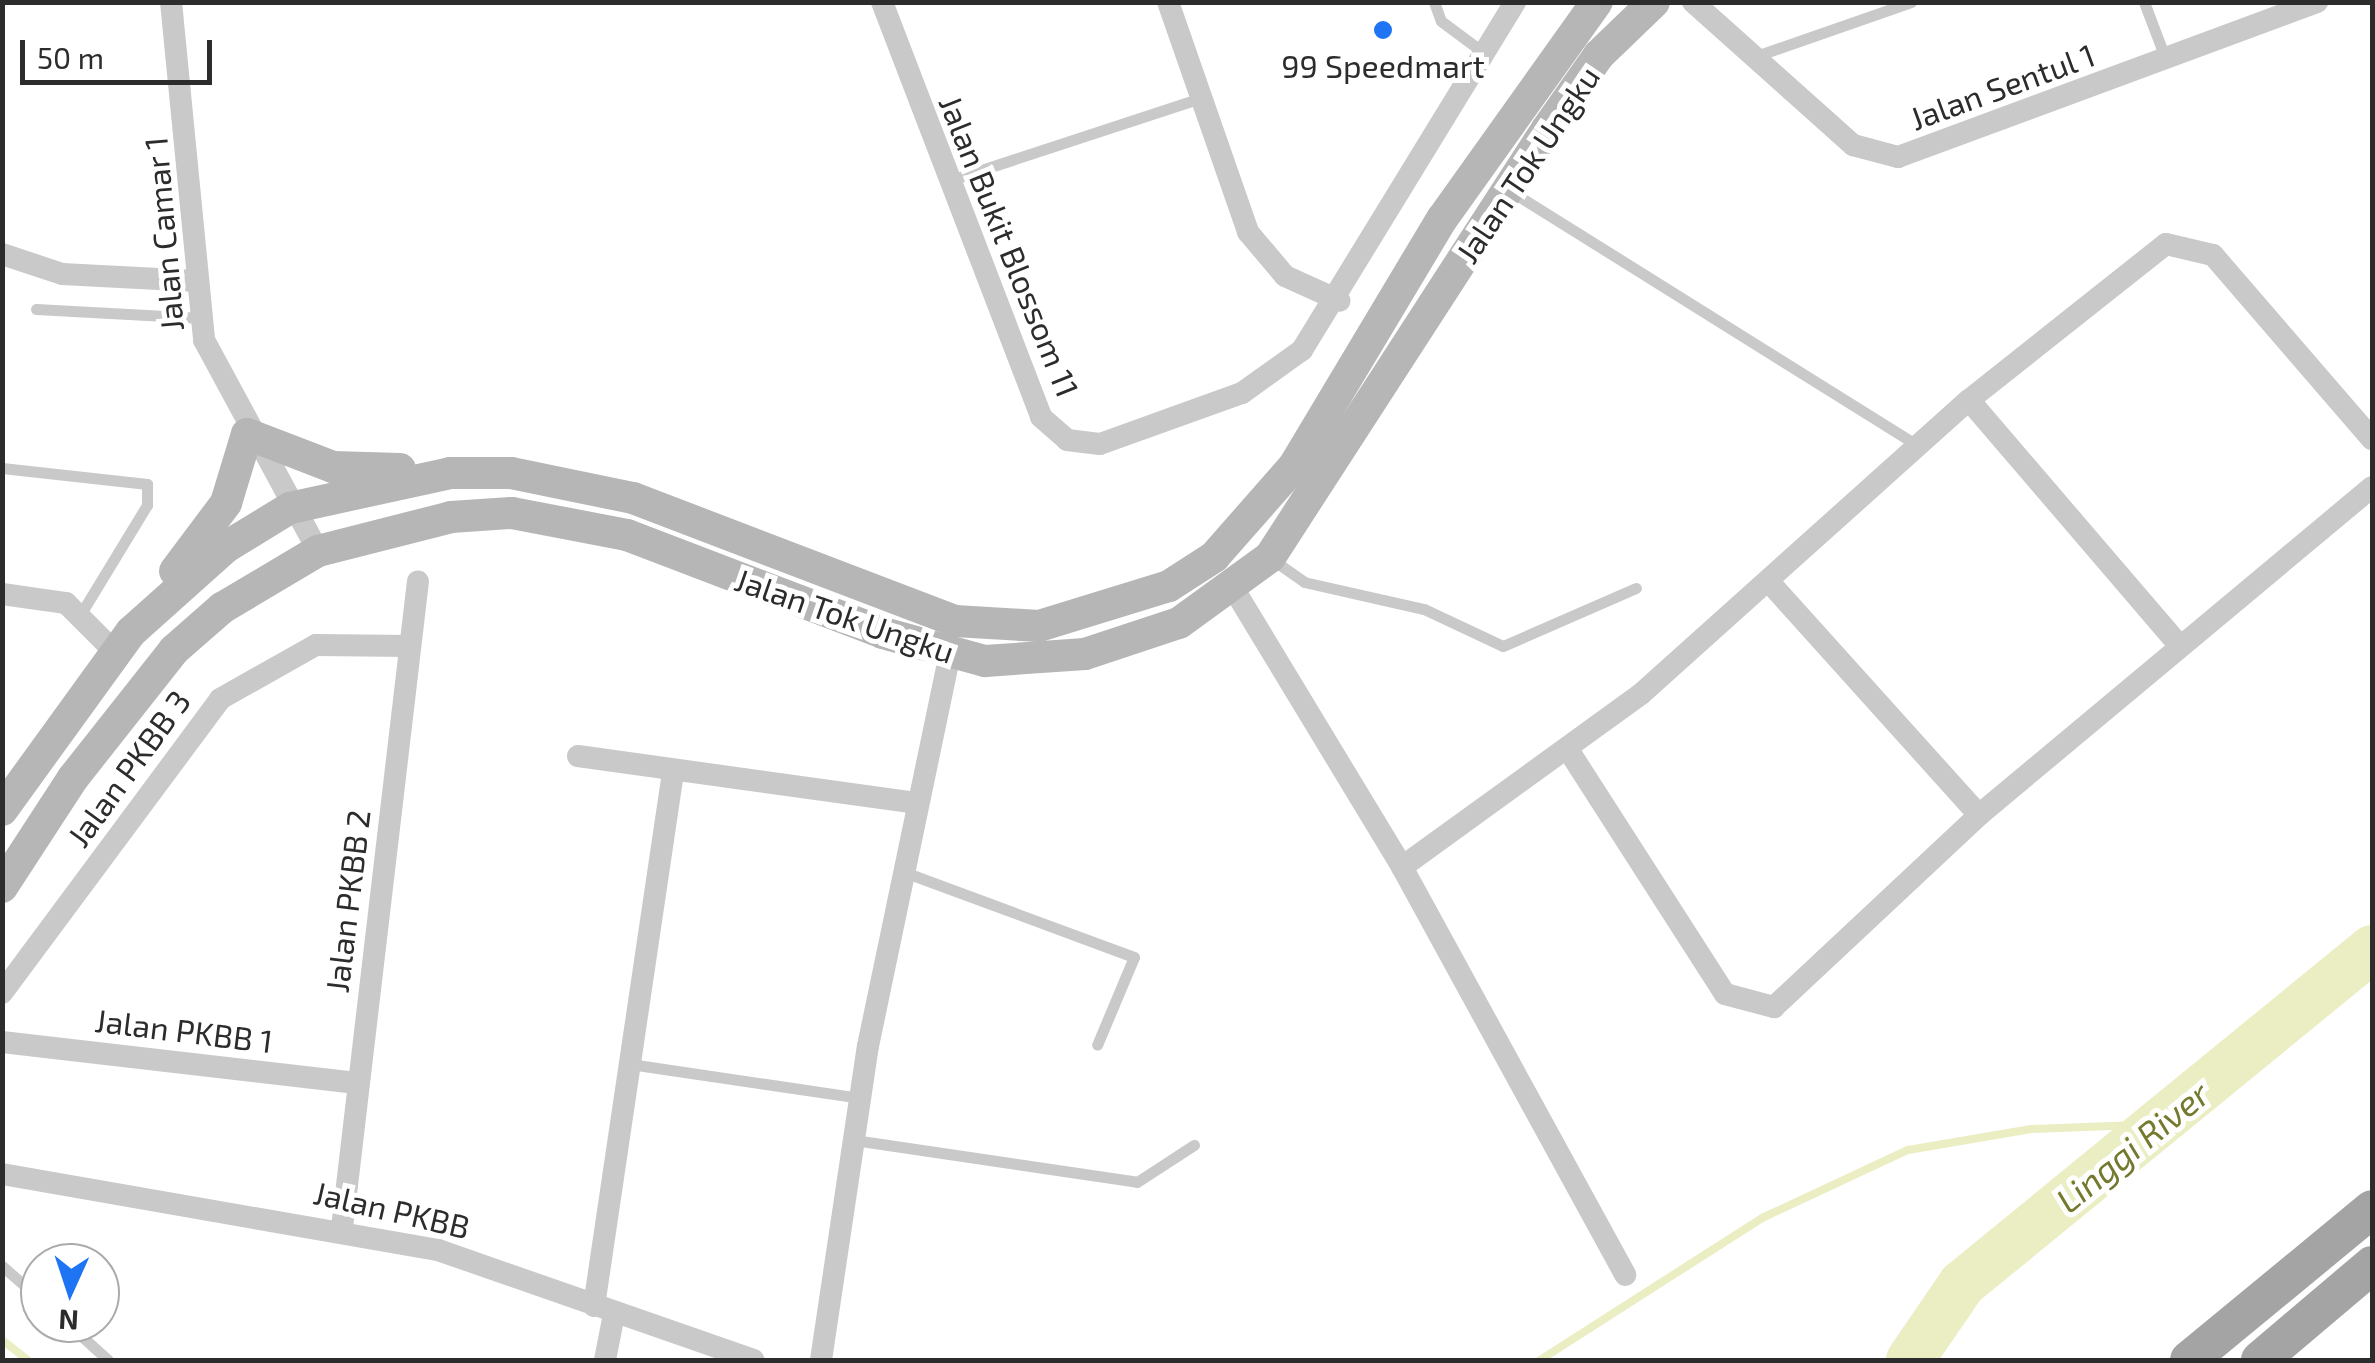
<!DOCTYPE html>
<style>
body{margin:0}
#map{position:relative;width:2375px;height:1363px;overflow:hidden;background:#fff;font-family:"Exo 2",sans-serif}
div>[style]{position:absolute}
.stream>*{height:8px;margin:-4px;padding:0 4px;transform-origin:4px;border-radius:4px;background:#ebedc2}
.river>*{height:48px;margin:-24px;padding:0 24px;transform-origin:24px;border-radius:24px;background:#ebedc2}
.service>*{height:11px;margin:-5.5px;padding:0 5.5px;transform-origin:5.5px;border-radius:5.5px;background:#c9c9c9}
.minor>*{height:22px;margin:-11px;padding:0 11px;transform-origin:11px;border-radius:11px;background:#c9c9c9}
.secondary>*{height:32px;margin:-16px;padding:0 16px;transform-origin:16px;border-radius:16px;background:#b6b6b6}
.primary>*{height:38px;margin:-19px;padding:0 19px;transform-origin:19px;border-radius:19px;background:#a4a4a4}
.dots>*{width:28px;height:28px;translate:-50% -50%;box-sizing:border-box;border:5px solid #fff;border-radius:50%}
span{translate:-50% -50%;white-space:nowrap;text-align:center;line-height:1.15;-webkit-text-stroke:10px #fff;paint-order:stroke}
.poi-label{font-size:32px;color:#2c2c2c}
.street-label{font-size:32px;color:#2c2c2c}
.water-label{font-size:35px;color:#75792e;font-style:italic}
.frame{position:absolute;inset:0;border:5px solid #2c2c2c;pointer-events:none}
.north{position:absolute;left:20px;top:1243px;width:100px;height:100px;box-sizing:border-box;background:#fff;border:2px solid #ababab;border-radius:50%;rotate:183deg;font-size:28px;font-weight:700;line-height:40px;text-align:center;color:#2c2c2c}
.north::after{content:'';display:block;margin:auto;width:35px;height:45px;background:#1e74f3;clip-path:polygon(50% 0,100% 100%,50% 72%,0 100%)}
.scale{position:absolute;left:20px;top:40px;width:192px;height:45px;box-sizing:border-box;border:5px solid #2c2c2c;border-top:0;padding-left:12px;font-size:30px;line-height:35px;white-space:nowrap;color:#2c2c2c;-webkit-text-stroke:8px #fff;paint-order:stroke}
</style>
<div id="map">
<div class="stream">
<i style="left:2px;top:1340px;width:33px;rotate:38deg"></i>
<i style="left:1540px;top:1360px;width:264px;rotate:-32.6deg"></i>
<i style="left:1762px;top:1218px;width:161px;rotate:-25deg"></i>
<i style="left:1908px;top:1150px;width:125px;rotate:-9.7deg"></i>
<i style="left:2031px;top:1129px;width:134px;rotate:-2.1deg"></i>
</div>
<div class="river">
<i style="left:1910px;top:1360px;width:92px;rotate:-55.6deg"></i>
<i style="left:1962px;top:1284px;width:529px;rotate:-39.25deg"></i>
</div>
<div class="service">
<i style="left:1434px;top:2px;width:20px;rotate:70deg"></i>
<i style="left:1441px;top:21px;width:49px;rotate:36.6deg"></i>
<i style="left:2144px;top:2px;width:62px;rotate:69.2deg"></i>
<i style="left:1759px;top:55px;width:161px;rotate:-19.2deg"></i>
<i style="left:948px;top:181px;width:266px;rotate:-18.2deg"></i>
<i style="left:1512px;top:192px;width:481px;rotate:32deg"></i>
<i style="left:36px;top:309px;width:166px;rotate:3.1deg"></i>
<i style="left:2px;top:468px;width:146px;rotate:6.3deg"></i>
<i style="left:147px;top:484px;width:21px;rotate:90deg"></i>
<i style="left:147px;top:505px;width:131px;rotate:121.3deg"></i>
<i style="left:1273px;top:560px;width:38px;rotate:35deg"></i>
<i style="left:1304px;top:582px;width:123px;rotate:12.7deg"></i>
<i style="left:1424px;top:609px;width:87px;rotate:25.1deg"></i>
<i style="left:1503px;top:646px;width:145px;rotate:-23.6deg"></i>
<i style="left:904px;top:872px;width:245px;rotate:20.3deg"></i>
<i style="left:1134px;top:957px;width:95px;rotate:112.8deg"></i>
<i style="left:630px;top:1064px;width:232px;rotate:8.4deg"></i>
<i style="left:854px;top:1140px;width:286px;rotate:8.4deg"></i>
<i style="left:1137px;top:1182px;width:68px;rotate:-33deg"></i>
<i style="left:2px;top:1266px;width:50px;rotate:41deg"></i>
<i style="left:67px;top:1323px;width:55px;rotate:42.1deg"></i>
</div>
<div class="minor">
<i style="left:171px;top:2px;width:340px;rotate:84.4deg"></i>
<i style="left:204px;top:340px;width:240px;rotate:61.6deg"></i>
<i style="left:882px;top:2px;width:444px;rotate:69deg"></i>
<i style="left:1041px;top:417px;width:35px;rotate:41deg"></i>
<i style="left:1067px;top:440px;width:33px;rotate:7deg"></i>
<i style="left:1100px;top:444px;width:151px;rotate:-19.8deg"></i>
<i style="left:1242px;top:393px;width:74px;rotate:-35.6deg"></i>
<i style="left:1302px;top:350px;width:408px;rotate:-58.5deg"></i>
<i style="left:1168px;top:2px;width:244px;rotate:70.8deg"></i>
<i style="left:1248px;top:232px;width:57px;rotate:49.9deg"></i>
<i style="left:1285px;top:276px;width:60px;rotate:24.4deg"></i>
<i style="left:1693px;top:2px;width:215px;rotate:41.8deg"></i>
<i style="left:1853px;top:145px;width:47px;rotate:14.9deg"></i>
<i style="left:1898px;top:157px;width:447px;rotate:-20.3deg"></i>
<i style="left:2px;top:254px;width:63px;rotate:18.4deg"></i>
<i style="left:62px;top:274px;width:135px;rotate:3deg"></i>
<i style="left:1969px;top:400px;width:323px;rotate:49.4deg"></i>
<i style="left:1771px;top:584px;width:311px;rotate:48deg"></i>
<i style="left:1235px;top:591px;width:323px;rotate:58.8deg"></i>
<i style="left:1402px;top:867px;width:465px;rotate:61.3deg"></i>
<i style="left:2px;top:594px;width:65px;rotate:8deg"></i>
<i style="left:66px;top:603px;width:71px;rotate:45deg"></i>
<i style="left:1567px;top:748px;width:292px;rotate:57.3deg"></i>
<i style="left:1725px;top:994px;width:51px;rotate:14.9deg"></i>
<i style="left:1774px;top:1007px;width:281px;rotate:-43.1deg"></i>
<i style="left:1979px;top:815px;width:512px;rotate:-39.85deg"></i>
<i style="left:578px;top:756px;width:343px;rotate:7.9deg"></i>
<i style="left:1402px;top:867px;width:295px;rotate:-35.9deg"></i>
<i style="left:1641px;top:694px;width:440px;rotate:-41.9deg"></i>
<i style="left:1969px;top:400px;width:251px;rotate:-38.4deg"></i>
<i style="left:2166px;top:244px;width:48px;rotate:13.2deg"></i>
<i style="left:2213px;top:255px;width:243px;rotate:49.2deg"></i>
<i style="left:2px;top:993px;width:366px;rotate:-53.4deg"></i>
<i style="left:220px;top:699px;width:110px;rotate:-29.4deg"></i>
<i style="left:316px;top:645px;width:94px;rotate:0.6deg"></i>
<i style="left:2px;top:1042px;width:359px;rotate:6.6deg"></i>
<i style="left:2px;top:1174px;width:443px;rotate:9.9deg"></i>
<i style="left:438px;top:1250px;width:334px;rotate:19.2deg"></i>
<i style="left:342px;top:1228px;width:651px;rotate:-83.3deg"></i>
<i style="left:594px;top:1306px;width:540px;rotate:-81.58deg"></i>
<i style="left:605px;top:1360px;width:47px;rotate:-78.9deg"></i>
<i style="left:821px;top:1360px;width:317px;rotate:-81.5deg"></i>
<i style="left:868px;top:1046px;width:400px;rotate:-78.2deg"></i>
</div>
<div class="secondary">
<i style="left:175px;top:571px;width:85px;rotate:-53.1deg"></i>
<i style="left:226px;top:503px;width:72px;rotate:-73.1deg"></i>
<i style="left:247px;top:434px;width:92px;rotate:21deg"></i>
<i style="left:333px;top:467px;width:67px;rotate:1.7deg"></i>
<i style="left:2px;top:810px;width:220px;rotate:-54.1deg"></i>
<i style="left:131px;top:632px;width:127px;rotate:-41.8deg"></i>
<i style="left:226px;top:547px;width:75px;rotate:-31.4deg"></i>
<i style="left:290px;top:508px;width:164px;rotate:-12.3deg"></i>
<i style="left:450px;top:473px;width:61px"></i>
<i style="left:511px;top:473px;width:125px;rotate:11.6deg"></i>
<i style="left:633px;top:498px;width:345px;rotate:20.9deg"></i>
<i style="left:955px;top:621px;width:84px;rotate:3.4deg"></i>
<i style="left:1039px;top:626px;width:136px;rotate:-17.1deg"></i>
<i style="left:1169px;top:586px;width:54px;rotate:-32.8deg"></i>
<i style="left:1214px;top:557px;width:121px;rotate:-48.7deg"></i>
<i style="left:1294px;top:466px;width:288px;rotate:-59.1deg"></i>
<i style="left:1442px;top:219px;width:267px;rotate:-54.5deg"></i>
<i style="left:2px;top:887px;width:130px;rotate:-56.9deg"></i>
<i style="left:73px;top:778px;width:163px;rotate:-51.7deg"></i>
<i style="left:174px;top:650px;width:64px;rotate:-41.2deg"></i>
<i style="left:222px;top:608px;width:112px;rotate:-30.7deg"></i>
<i style="left:318px;top:551px;width:137px;rotate:-14.3deg"></i>
<i style="left:451px;top:517px;width:61px;rotate:-3.8deg"></i>
<i style="left:512px;top:513px;width:117px;rotate:10.8deg"></i>
<i style="left:627px;top:535px;width:274px;rotate:20.9deg"></i>
<i style="left:883px;top:633px;width:106px;rotate:15.4deg"></i>
<i style="left:985px;top:661px;width:100px;rotate:-4deg"></i>
<i style="left:1085px;top:654px;width:99px;rotate:-18.3deg"></i>
<i style="left:1179px;top:623px;width:112px;rotate:-36deg"></i>
<i style="left:1270px;top:557px;width:510px;rotate:-57.09deg"></i>
<i style="left:1547px;top:129px;width:90px;rotate:-54.9deg"></i>
<i style="left:1599px;top:55px;width:76px;rotate:-43.9deg"></i>
</div>
<div class="primary">
<i style="left:2189px;top:1360px;width:237px;rotate:-39.5deg"></i>
<i style="left:2260px;top:1360px;width:147px;rotate:-40.3deg"></i>
</div>
<div class="dots">
<i style="left:1383px;top:30px;background:#1e74f3"></i>
</div>
<div class="poi-label">
<span style="left:1383px;top:65px">99 Speedmart</span>
</div>
<div class="street-label">
<span style="left:2002px;top:86px;rotate:-20deg">Jalan Sentul 1</span>
<span style="left:1527px;top:164px;rotate:-56deg">Jalan Tok Ungku</span>
<span style="left:163px;top:234px;rotate:-95deg">Jalan Camar 1</span>
<span style="left:1010px;top:246px;rotate:68deg">Jalan Bukit Blossom 11</span>
<span style="left:845px;top:615px;rotate:19deg">Jalan Tok Ungku</span>
<span style="left:128px;top:768px;rotate:-54deg">Jalan PKBB 3</span>
<span style="left:347px;top:901px;rotate:-83deg">Jalan PKBB 2</span>
<span style="left:184px;top:1030px;rotate:7deg">Jalan PKBB 1</span>
<span style="left:392px;top:1209px;rotate:13deg">Jalan PKBB</span>
</div>
<div class="water-label">
<span style="left:2132px;top:1146px;rotate:-39deg">Linggi River</span>
</div>
<div class="frame"></div>
<div class="north">N</div>
<div class="scale">50 m</div>
</div>
